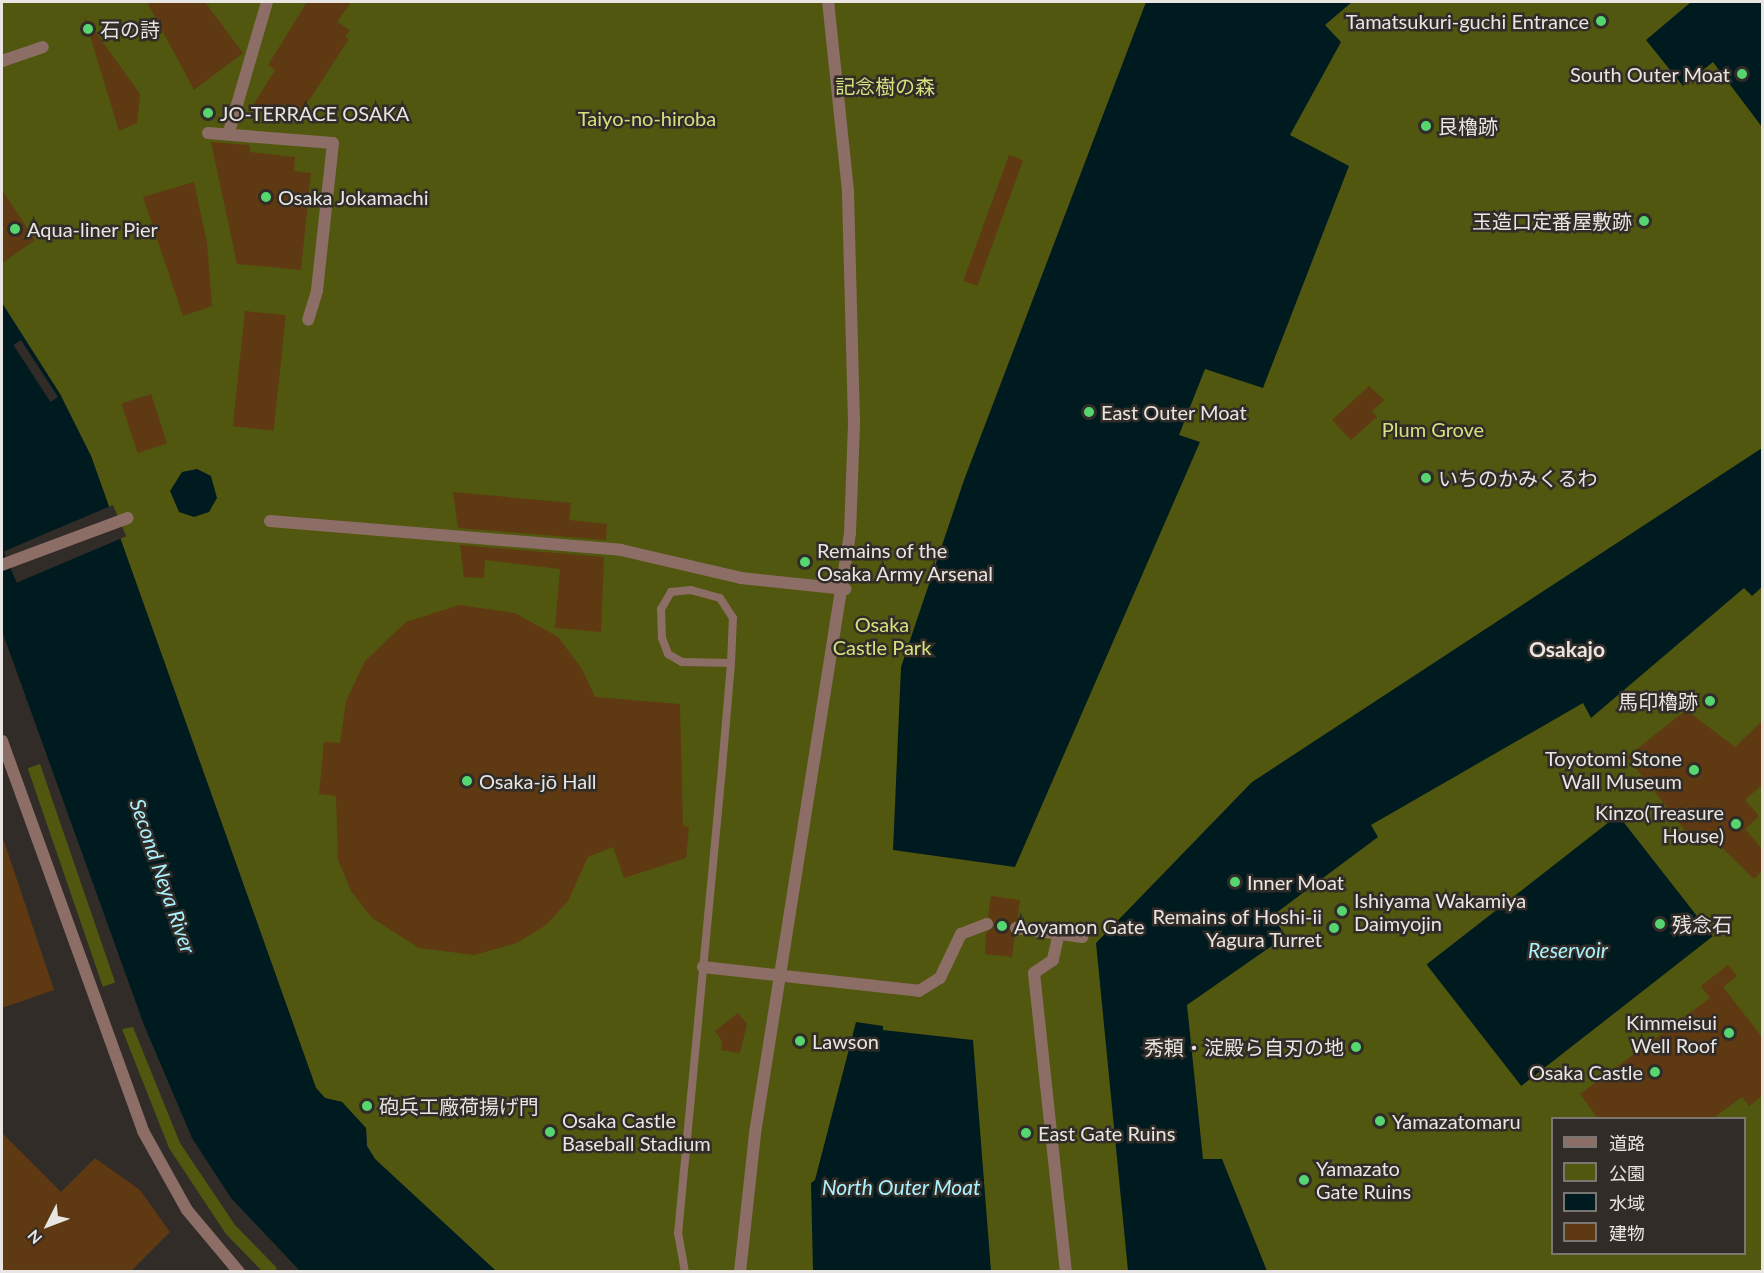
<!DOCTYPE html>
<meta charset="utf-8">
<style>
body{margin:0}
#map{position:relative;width:1764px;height:1273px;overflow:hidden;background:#312c28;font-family:Lato,"Noto Sans JP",sans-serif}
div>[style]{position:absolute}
.green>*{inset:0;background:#52570f;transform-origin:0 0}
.water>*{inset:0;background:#001b1f;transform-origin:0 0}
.pier>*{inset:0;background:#312c28;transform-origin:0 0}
.building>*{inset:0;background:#5e3912;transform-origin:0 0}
.service>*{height:8px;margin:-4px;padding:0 4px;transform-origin:4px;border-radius:4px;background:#8d6e66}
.pedestrian>*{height:12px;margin:-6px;padding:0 6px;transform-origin:6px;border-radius:6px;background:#8d6e66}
.tertiary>*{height:12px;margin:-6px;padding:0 6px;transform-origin:6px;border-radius:6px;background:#8d6e66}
.dots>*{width:16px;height:16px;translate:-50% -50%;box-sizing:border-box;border:3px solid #312c28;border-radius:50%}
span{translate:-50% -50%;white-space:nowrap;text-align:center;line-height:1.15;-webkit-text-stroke:5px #312c28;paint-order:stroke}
.poi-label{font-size:20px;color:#e8e5e2}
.right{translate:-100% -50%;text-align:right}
.left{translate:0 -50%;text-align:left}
.park-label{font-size:20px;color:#d5e07e}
.neighbourhood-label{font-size:21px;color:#e8e5e2;font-weight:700}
.water-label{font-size:21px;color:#a9f2fe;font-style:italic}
.frame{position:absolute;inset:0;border:3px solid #e8e5e2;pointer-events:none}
.legend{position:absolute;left:1551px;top:1117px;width:195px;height:138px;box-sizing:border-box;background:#312c28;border:2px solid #7a7672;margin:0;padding:8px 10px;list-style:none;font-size:18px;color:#e8e5e2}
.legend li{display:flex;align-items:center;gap:12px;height:30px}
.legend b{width:30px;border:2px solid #7a7672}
.north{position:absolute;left:18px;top:1195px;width:60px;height:60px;-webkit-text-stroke:4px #312c28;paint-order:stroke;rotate:228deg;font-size:16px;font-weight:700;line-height:24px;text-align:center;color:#e8e5e2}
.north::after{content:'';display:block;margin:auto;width:21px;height:27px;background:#e8e5e2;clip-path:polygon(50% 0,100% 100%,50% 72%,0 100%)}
</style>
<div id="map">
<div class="green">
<i style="clip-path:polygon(evenodd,2px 2px,1762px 2px,1762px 1271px,496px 1271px,375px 1159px,367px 1146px,366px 1128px,342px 1102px,325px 1098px,316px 1088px,91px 456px,60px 394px,2px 303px,2px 2px,1552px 1118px,1744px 1118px,1744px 1254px,1552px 1254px,1552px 1118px)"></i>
<i style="left:40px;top:764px;width:231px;height:13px;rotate:71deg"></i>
<i style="clip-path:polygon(133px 1027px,180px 1143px,235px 1225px,277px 1268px,274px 1271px,262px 1271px,226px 1234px,169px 1148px,122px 1029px)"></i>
</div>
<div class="water">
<i style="clip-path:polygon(1146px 2px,1352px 2px,1325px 25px,1341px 42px,1290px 135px,1349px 166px,1263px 388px,1205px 369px,1179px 435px,1200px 442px,1015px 867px,893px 850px,901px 667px,964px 480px)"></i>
<i style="clip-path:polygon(1691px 2px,1762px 2px,1762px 127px,1713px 62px,1683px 86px,1646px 40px)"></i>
<i style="clip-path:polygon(2px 303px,60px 394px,91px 456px,316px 1088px,325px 1098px,342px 1102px,366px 1128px,367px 1146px,375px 1159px,496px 1271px,300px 1271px,231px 1198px,192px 1138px,144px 1025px,2px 631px)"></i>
<i style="clip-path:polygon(1762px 448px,1762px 587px,1752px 596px,1744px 588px,1591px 718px,1583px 703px,1371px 825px,1378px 837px,1272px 916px,1286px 936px,1187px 1005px,1203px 1159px,1222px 1159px,1267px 1271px,1128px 1271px,1096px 943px,1252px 782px)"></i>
<i style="clip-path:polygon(197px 469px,211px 476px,217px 498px,209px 512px,194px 517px,179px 512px,170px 491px,182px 472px)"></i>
<i style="left:1618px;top:815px;width:154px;height:243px;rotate:52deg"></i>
<i style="clip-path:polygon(856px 1022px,883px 1026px,883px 1030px,973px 1040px,991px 1271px,813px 1271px,811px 1183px,815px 1180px)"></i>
</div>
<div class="pier">
<i style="left:21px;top:340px;width:68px;height:9px;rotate:57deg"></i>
<i style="left:113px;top:505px;width:34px;height:119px;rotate:67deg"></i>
</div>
<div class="building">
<i style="clip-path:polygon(147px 2px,205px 2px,243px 53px,194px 90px)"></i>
<i style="clip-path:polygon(307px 2px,351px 2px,337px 22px,350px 30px,345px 37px,349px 39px,302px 111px,296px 107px,287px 120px,276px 114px,273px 120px,252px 107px,275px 70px,268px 65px)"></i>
<i style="clip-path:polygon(84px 16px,140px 94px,137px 123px,119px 131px)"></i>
<i style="clip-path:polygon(211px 142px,250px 145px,250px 152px,295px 157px,294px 171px,311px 173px,301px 270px,237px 264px)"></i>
<i style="left:1009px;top:155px;width:15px;height:134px;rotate:20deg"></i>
<i style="clip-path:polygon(194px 182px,207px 243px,212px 306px,183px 316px,143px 197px)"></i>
<i style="clip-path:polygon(2px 190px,35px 240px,2px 263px)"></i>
<i style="left:245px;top:311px;width:41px;height:116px;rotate:6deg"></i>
<i style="clip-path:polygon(1369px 386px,1384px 400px,1372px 411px,1377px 417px,1351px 440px,1332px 420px)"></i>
<i style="left:151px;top:394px;width:52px;height:31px;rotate:72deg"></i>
<i style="clip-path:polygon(453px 492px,571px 503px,569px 520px,607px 524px,606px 540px,458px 528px)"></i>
<i style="clip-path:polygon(460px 545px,604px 557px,601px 632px,555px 628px,560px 569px,485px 560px,484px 578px,464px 577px)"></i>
<i style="clip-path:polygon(459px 605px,515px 613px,558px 637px,582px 669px,595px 697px,680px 704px,683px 826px,689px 827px,686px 858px,624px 878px,613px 847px,588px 857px,568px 901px,546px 925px,517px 943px,474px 955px,419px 948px,372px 918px,351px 891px,338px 860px,336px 796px,319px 794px,324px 742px,340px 743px,346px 701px,365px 661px,406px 622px)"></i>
<i style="clip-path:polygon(1686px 710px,1735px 747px,1762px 721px,1762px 785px,1745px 800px,1759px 816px,1745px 829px,1762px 849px,1762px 871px,1754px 879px,1707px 833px,1695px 843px,1627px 757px)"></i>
<i style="clip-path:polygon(4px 841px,54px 990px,2px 1008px,2px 842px)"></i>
<i style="clip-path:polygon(991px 896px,1020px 900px,1017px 920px,1008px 927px,1015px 936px,1012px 957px,985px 954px,986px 933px,995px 925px,988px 916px)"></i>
<i style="clip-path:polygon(1728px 965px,1737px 976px,1723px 987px,1762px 1037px,1762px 1096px,1749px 1106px,1742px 1097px,1712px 1119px,1598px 1119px,1580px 1094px,1710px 998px,1701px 986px)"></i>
<i style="clip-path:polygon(738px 1013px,747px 1024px,740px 1053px,721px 1050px,722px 1041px,715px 1031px)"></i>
<i style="clip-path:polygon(2px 1133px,61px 1192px,95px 1158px,140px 1190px,170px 1232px,130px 1272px,2px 1272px)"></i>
</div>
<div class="service">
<i style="left:685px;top:1272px;width:39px;rotate:-100deg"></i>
<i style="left:678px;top:1234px;width:456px;rotate:-84.6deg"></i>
<i style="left:721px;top:780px;width:117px;rotate:-85.1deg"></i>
<i style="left:731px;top:663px;width:45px;rotate:-87.5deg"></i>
<i style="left:733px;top:618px;width:24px;rotate:-123deg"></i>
<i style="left:720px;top:598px;width:30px;rotate:-165deg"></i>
<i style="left:691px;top:590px;width:20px;rotate:174deg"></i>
<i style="left:671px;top:592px;width:20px;rotate:120deg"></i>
<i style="left:661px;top:609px;width:29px;rotate:88deg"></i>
<i style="left:662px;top:638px;width:17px;rotate:69deg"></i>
<i style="left:668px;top:654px;width:16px;rotate:30deg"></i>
<i style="left:682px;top:662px;width:49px;rotate:1.2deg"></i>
</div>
<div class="pedestrian">
<i style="left:2px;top:61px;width:43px;rotate:-18.9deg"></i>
<i style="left:229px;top:132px;width:135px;rotate:-73.7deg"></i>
<i style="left:208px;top:133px;width:125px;rotate:4.6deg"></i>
<i style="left:333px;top:143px;width:149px;rotate:96.2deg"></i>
<i style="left:317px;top:291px;width:30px;rotate:107deg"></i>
<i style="left:270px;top:521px;width:352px;rotate:4.7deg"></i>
<i style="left:621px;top:550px;width:123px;rotate:13.1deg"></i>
<i style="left:741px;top:578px;width:105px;rotate:6deg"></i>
<i style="left:2px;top:565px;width:134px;rotate:-20.5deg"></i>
<i style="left:1016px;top:928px;width:67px;rotate:7.8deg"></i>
<i style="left:1059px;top:933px;width:28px;rotate:103deg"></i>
<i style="left:1053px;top:960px;width:23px;rotate:146deg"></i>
<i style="left:1034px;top:973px;width:301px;rotate:83.9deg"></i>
<i style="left:703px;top:967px;width:217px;rotate:6.3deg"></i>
<i style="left:919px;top:991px;width:25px;rotate:-32deg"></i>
<i style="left:940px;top:978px;width:49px;rotate:-64.5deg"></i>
<i style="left:961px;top:934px;width:28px;rotate:-21deg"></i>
<i style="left:740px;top:1272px;width:140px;rotate:-83.8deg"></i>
<i style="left:755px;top:1133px;width:607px;rotate:-81deg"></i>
<i style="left:850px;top:533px;width:111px;rotate:-87.9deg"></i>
<i style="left:854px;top:422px;width:231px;rotate:-91.5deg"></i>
<i style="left:848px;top:191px;width:190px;rotate:-96deg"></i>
</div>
<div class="tertiary">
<i style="left:2px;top:741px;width:415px;rotate:70.1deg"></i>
<i style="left:143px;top:1131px;width:90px;rotate:60.9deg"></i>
<i style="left:187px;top:1210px;width:81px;rotate:50deg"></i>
</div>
<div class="dots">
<i style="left:1601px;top:21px;background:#56d671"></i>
<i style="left:88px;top:29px;background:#56d671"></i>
<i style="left:1742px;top:74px;background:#56d671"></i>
<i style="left:208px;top:113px;background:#56d671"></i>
<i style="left:1426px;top:126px;background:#56d671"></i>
<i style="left:266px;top:197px;background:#56d671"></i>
<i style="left:1644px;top:221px;background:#56d671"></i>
<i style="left:15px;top:229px;background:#56d671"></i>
<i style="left:1089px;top:412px;background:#56d671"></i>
<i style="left:1426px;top:478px;background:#56d671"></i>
<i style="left:805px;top:562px;background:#56d671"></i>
<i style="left:1710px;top:701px;background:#56d671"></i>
<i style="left:1694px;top:770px;background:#56d671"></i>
<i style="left:467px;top:781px;background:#56d671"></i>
<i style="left:1736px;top:824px;background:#56d671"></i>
<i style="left:1235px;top:882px;background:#56d671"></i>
<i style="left:1342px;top:911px;background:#56d671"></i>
<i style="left:1660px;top:924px;background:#56d671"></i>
<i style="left:1002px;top:926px;background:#56d671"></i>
<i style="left:1334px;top:928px;background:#56d671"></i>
<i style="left:1729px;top:1033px;background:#56d671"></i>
<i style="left:800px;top:1041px;background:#56d671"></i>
<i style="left:1356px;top:1047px;background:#56d671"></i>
<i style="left:1655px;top:1072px;background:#56d671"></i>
<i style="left:367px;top:1106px;background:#56d671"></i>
<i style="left:1380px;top:1121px;background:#56d671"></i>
<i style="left:550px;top:1132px;background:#56d671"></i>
<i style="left:1026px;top:1133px;background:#56d671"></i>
<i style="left:1304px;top:1180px;background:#56d671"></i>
</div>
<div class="poi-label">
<span class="right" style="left:1589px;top:21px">Tamatsukuri-guchi Entrance</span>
<span class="left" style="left:100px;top:29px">石の詩</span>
<span class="right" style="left:1730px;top:74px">South Outer Moat</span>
<span class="left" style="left:220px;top:113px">JO-TERRACE OSAKA</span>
<span class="left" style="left:1438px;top:126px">艮櫓跡</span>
<span class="left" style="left:278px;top:197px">Osaka Jokamachi</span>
<span class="right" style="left:1632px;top:221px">玉造口定番屋敷跡</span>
<span class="left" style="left:27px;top:229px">Aqua-liner Pier</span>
<span class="left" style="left:1101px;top:412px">East Outer Moat</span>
<span class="left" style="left:1438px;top:478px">いちのかみくるわ</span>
<span class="left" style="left:817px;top:562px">Remains of the<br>Osaka Army Arsenal</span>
<span class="right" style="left:1698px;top:701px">馬印櫓跡</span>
<span class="right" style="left:1682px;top:770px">Toyotomi Stone<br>Wall Museum</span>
<span class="left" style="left:479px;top:781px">Osaka-jō Hall</span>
<span class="right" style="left:1724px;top:824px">Kinzo(Treasure<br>House)</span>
<span class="left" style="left:1247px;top:882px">Inner Moat</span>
<span class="left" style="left:1354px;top:912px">Ishiyama Wakamiya<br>Daimyojin</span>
<span class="right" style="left:1322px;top:928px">Remains of Hoshi-ii<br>Yagura Turret</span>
<span class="left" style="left:1672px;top:924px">残念石</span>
<span class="left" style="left:1014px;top:926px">Aoyamon Gate</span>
<span class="right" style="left:1717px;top:1034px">Kimmeisui<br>Well Roof</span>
<span class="left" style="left:812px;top:1041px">Lawson</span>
<span class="right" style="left:1344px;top:1047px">秀頼・淀殿ら自刃の地</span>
<span class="right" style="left:1643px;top:1072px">Osaka Castle</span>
<span class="left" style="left:379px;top:1106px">砲兵工廠荷揚げ門</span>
<span class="left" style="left:562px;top:1132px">Osaka Castle<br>Baseball Stadium</span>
<span class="left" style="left:1392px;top:1121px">Yamazatomaru</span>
<span class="left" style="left:1038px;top:1133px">East Gate Ruins</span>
<span class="left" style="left:1316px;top:1180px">Yamazato<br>Gate Ruins</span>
</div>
<div class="park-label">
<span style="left:885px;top:86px">記念樹の森</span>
<span style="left:647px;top:118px">Taiyo-no-hiroba</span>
<span style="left:1433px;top:429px">Plum Grove</span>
<span style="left:882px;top:636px">Osaka<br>Castle Park</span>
</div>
<div class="neighbourhood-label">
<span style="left:1567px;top:649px">Osakajo</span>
</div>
<div class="water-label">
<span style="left:163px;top:876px;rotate:71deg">Second Neya River</span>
<span style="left:1568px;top:950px">Reservoir</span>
<span style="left:901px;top:1187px">North Outer Moat</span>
</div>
<div class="frame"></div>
<ul class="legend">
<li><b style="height:8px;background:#8d6e66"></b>道路</li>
<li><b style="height:16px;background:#52570f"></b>公園</li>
<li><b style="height:16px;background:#001b1f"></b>水域</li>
<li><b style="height:16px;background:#5e3912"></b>建物</li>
</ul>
<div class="north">N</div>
</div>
